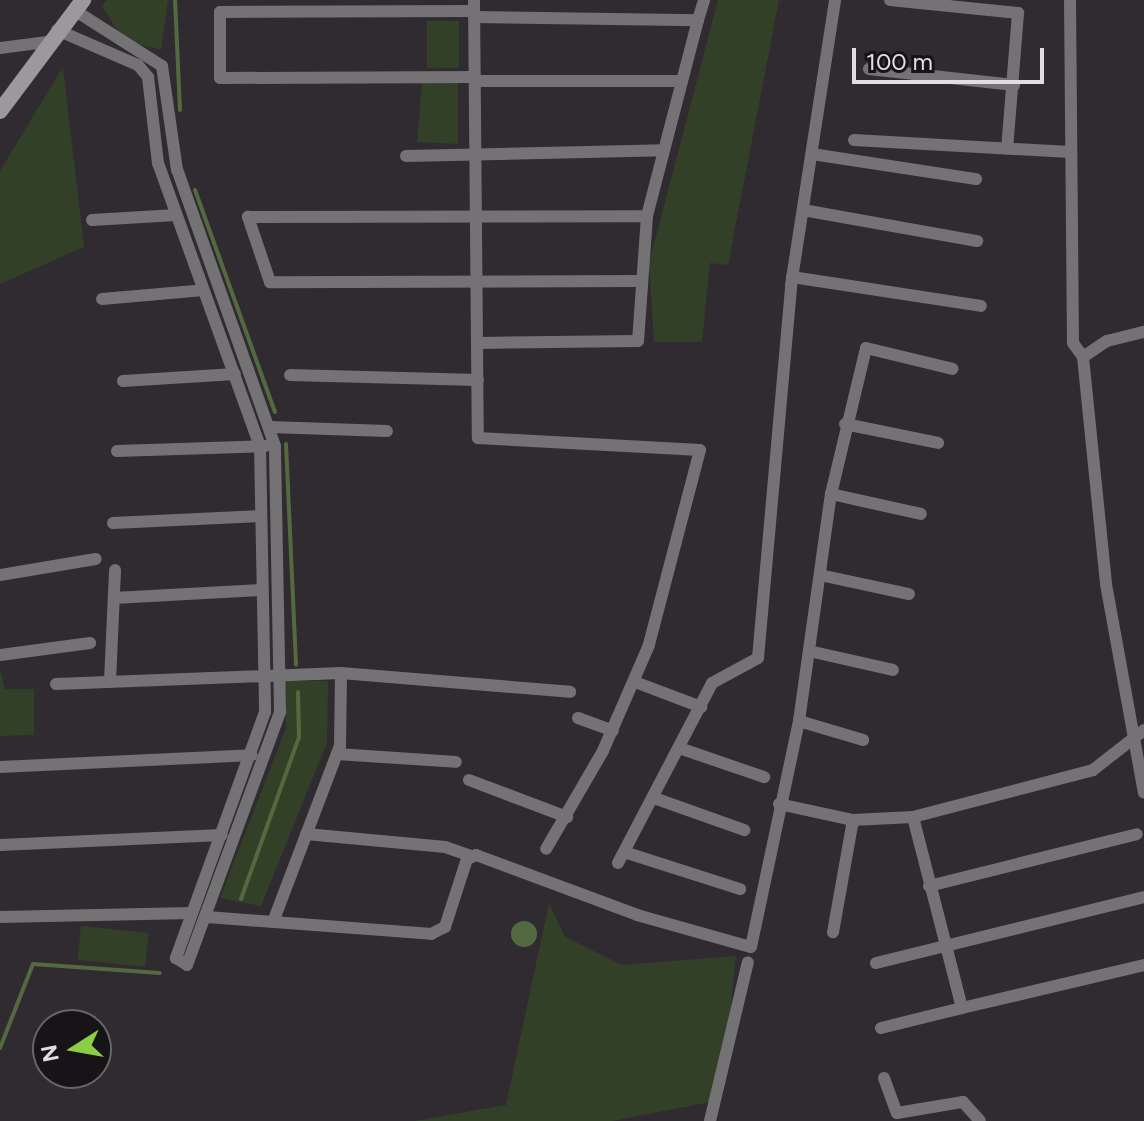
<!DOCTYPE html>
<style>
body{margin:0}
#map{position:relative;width:1144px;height:1121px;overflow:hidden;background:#2f2b31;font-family:Figtree,sans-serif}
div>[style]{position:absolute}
.green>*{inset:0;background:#334028;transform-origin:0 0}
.water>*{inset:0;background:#536a40}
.round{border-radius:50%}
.stream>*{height:4px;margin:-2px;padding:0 2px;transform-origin:2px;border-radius:2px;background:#536a40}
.street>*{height:12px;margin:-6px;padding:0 6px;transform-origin:6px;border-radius:6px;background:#747275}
.secondary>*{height:16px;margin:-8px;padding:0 8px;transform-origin:8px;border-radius:8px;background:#9c999e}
span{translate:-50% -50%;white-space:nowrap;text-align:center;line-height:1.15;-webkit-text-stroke:8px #161417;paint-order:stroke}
.north{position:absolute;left:32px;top:1009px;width:80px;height:80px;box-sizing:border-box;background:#161417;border:2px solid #676568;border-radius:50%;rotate:259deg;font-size:22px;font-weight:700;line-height:32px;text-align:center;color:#e1dee2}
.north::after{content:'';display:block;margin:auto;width:28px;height:36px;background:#8bce46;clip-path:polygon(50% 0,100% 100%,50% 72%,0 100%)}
.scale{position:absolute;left:852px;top:48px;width:192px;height:36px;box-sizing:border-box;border:4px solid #e1dee2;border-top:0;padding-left:10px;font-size:24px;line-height:28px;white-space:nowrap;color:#e1dee2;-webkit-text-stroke:6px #161417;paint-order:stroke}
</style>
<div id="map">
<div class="green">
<i style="clip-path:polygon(107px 0,168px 0,161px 50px,123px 40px,102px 6px)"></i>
<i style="clip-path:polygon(718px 0,779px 0,728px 265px,710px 263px,702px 342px,654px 342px,649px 263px)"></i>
<i style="left:427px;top:21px;width:32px;height:47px"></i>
<i style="clip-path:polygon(63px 67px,84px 247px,0 284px,0 171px)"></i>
<i style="clip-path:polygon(422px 83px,458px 83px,458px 144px,417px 142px)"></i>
<i style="clip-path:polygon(0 669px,5px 689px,34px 689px,34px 735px,0 736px)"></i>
<i style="clip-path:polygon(284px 681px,328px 681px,327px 743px,261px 906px,220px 898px,286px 728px)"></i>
<i style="clip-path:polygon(549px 903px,565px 937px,622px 965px,736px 956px,721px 1100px,612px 1121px,414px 1121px,506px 1105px)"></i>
<i style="left:81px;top:926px;width:68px;height:34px;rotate:6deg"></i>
</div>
<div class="water">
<i class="round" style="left:511px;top:921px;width:26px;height:26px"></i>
</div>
<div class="stream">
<i style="left:175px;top:0;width:110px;rotate:87.4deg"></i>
<i style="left:195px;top:190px;width:236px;rotate:70.2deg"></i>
<i style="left:286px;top:444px;width:221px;rotate:87.4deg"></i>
<i style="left:241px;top:899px;width:172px;rotate:-70.3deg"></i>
<i style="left:299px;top:737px;width:45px;rotate:-91.3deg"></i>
<i style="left:0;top:1048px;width:90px;rotate:-68.6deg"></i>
<i style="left:33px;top:964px;width:127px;rotate:4.1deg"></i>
</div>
<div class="street">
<i style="left:474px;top:0;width:438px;rotate:89.5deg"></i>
<i style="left:478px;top:438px;width:222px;rotate:3.1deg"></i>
<i style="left:700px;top:450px;width:202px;rotate:104.7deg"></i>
<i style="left:649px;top:645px;width:116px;rotate:113.5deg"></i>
<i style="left:603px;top:751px;width:113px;rotate:120.2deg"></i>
<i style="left:890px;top:0;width:129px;rotate:5.8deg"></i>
<i style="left:1018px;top:13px;width:136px;rotate:94.6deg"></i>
<i style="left:1070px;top:0;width:343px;rotate:89.5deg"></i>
<i style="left:1073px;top:343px;width:17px;rotate:54deg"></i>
<i style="left:1083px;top:357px;width:228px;rotate:84.2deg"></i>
<i style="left:1106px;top:584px;width:212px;rotate:79.7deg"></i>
<i style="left:474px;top:11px;width:254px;rotate:179.8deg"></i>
<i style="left:220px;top:12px;width:66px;rotate:90deg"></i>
<i style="left:220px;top:78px;width:255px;rotate:-0.2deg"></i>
<i style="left:474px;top:17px;width:224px;rotate:0.8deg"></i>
<i style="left:698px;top:20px;width:203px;rotate:104.6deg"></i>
<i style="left:647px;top:216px;width:125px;rotate:94.1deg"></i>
<i style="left:638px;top:341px;width:160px;rotate:179.3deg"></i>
<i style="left:698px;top:20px;width:21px;rotate:-73deg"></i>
<i style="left:57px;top:30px;width:88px;rotate:23.4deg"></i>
<i style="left:138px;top:65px;width:16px;rotate:50deg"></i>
<i style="left:148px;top:77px;width:87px;rotate:83.4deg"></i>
<i style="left:158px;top:163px;width:301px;rotate:70.2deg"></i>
<i style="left:260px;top:446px;width:266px;rotate:88.9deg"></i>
<i style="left:265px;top:712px;width:262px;rotate:109.9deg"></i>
<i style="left:176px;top:958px;width:13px;rotate:32deg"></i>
<i style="left:187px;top:965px;width:270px;rotate:-69.8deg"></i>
<i style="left:280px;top:712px;width:266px;rotate:-91.1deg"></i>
<i style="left:275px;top:446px;width:293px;rotate:-109.5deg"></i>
<i style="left:177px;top:170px;width:105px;rotate:-98.2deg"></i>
<i style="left:162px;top:66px;width:104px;rotate:-147.5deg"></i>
<i style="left:0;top:48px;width:46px;rotate:-7.4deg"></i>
<i style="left:869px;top:69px;width:146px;rotate:6.3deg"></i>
<i style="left:475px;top:81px;width:207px"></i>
<i style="left:854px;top:140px;width:217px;rotate:3.2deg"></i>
<i style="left:812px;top:154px;width:166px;rotate:8.7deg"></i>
<i style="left:406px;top:156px;width:258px;rotate:-1.3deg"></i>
<i style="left:803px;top:210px;width:177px;rotate:10.1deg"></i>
<i style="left:92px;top:220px;width:84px;rotate:-3.4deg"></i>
<i style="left:792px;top:277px;width:191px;rotate:8.7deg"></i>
<i style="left:642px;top:281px;width:372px;rotate:179.8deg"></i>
<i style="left:270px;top:282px;width:69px;rotate:-108.7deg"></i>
<i style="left:248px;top:217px;width:399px;rotate:-0.1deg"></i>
<i style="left:102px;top:299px;width:102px;rotate:-5deg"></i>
<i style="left:1083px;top:357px;width:29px;rotate:-34deg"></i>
<i style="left:1107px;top:341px;width:38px;rotate:-14deg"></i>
<i style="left:290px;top:375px;width:188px;rotate:1.5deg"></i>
<i style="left:123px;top:381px;width:112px;rotate:-3.6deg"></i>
<i style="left:845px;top:424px;width:95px;rotate:11.5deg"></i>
<i style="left:270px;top:427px;width:117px;rotate:2deg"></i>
<i style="left:117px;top:451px;width:148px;rotate:-1.9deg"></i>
<i style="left:831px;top:494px;width:92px;rotate:12.5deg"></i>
<i style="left:113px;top:523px;width:147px;rotate:-2.7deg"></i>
<i style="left:0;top:575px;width:97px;rotate:-9.5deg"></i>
<i style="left:820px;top:575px;width:91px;rotate:12.1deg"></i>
<i style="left:114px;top:598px;width:146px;rotate:-3.1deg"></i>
<i style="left:809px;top:651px;width:86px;rotate:12.7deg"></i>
<i style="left:0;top:655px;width:91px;rotate:-7.6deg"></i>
<i style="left:110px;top:681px;width:111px;rotate:-87.4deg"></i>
<i style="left:635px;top:682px;width:71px;rotate:20.7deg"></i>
<i style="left:56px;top:684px;width:285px;rotate:-2.2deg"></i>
<i style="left:341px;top:673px;width:230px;rotate:4.7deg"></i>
<i style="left:578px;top:718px;width:37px;rotate:20deg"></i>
<i style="left:799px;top:721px;width:67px;rotate:16.5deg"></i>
<i style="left:682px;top:749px;width:87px;rotate:18.9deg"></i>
<i style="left:337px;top:754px;width:119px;rotate:3.8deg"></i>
<i style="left:0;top:767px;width:252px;rotate:-2.7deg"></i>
<i style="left:469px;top:780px;width:105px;rotate:20.7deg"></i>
<i style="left:654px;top:798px;width:96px;rotate:19.6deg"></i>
<i style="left:779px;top:804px;width:76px;rotate:12.2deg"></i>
<i style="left:853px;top:820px;width:114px;rotate:100.1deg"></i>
<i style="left:913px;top:817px;width:197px;rotate:75.6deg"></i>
<i style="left:962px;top:1008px;width:187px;rotate:-13.3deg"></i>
<i style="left:853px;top:820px;width:60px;rotate:-2.9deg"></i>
<i style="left:913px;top:817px;width:186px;rotate:-14.6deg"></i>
<i style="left:1093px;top:770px;width:65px;rotate:-38.1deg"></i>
<i style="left:306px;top:834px;width:140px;rotate:5.3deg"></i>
<i style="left:445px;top:847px;width:28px;rotate:19deg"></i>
<i style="left:0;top:845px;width:222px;rotate:-2.6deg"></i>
<i style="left:624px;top:852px;width:122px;rotate:17.7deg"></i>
<i style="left:618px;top:863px;width:203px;rotate:-62.4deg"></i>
<i style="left:712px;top:683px;width:52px;rotate:-28.5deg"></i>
<i style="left:758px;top:658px;width:374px;rotate:-84.9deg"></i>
<i style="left:791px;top:285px;width:288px;rotate:-81.2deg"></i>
<i style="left:929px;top:886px;width:214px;rotate:-14deg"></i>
<i style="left:0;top:917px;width:192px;rotate:-1.2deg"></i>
<i style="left:207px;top:917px;width:225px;rotate:4.3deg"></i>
<i style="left:431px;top:934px;width:16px;rotate:-27deg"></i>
<i style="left:445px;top:927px;width:71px;rotate:-72.1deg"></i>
<i style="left:467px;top:859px;width:10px;rotate:-24deg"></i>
<i style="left:476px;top:855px;width:172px;rotate:20.4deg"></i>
<i style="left:637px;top:915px;width:118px;rotate:15.7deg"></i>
<i style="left:751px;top:947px;width:231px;rotate:-78deg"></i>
<i style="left:799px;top:721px;width:229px;rotate:-82deg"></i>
<i style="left:831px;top:494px;width:150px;rotate:-76.5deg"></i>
<i style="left:866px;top:348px;width:89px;rotate:13.6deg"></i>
<i style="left:273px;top:922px;width:188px;rotate:-69.2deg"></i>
<i style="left:340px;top:746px;width:73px;rotate:-89.2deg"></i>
<i style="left:876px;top:963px;width:276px;rotate:-13.8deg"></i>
<i style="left:881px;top:1028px;width:83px;rotate:-13.9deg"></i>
<i style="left:884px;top:1078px;width:37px;rotate:70deg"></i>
<i style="left:897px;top:1113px;width:67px;rotate:-9.5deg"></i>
<i style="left:963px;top:1102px;width:25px;rotate:48deg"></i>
<i style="left:710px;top:1121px;width:163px;rotate:-76.6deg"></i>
</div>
<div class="secondary">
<i style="left:0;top:111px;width:139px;rotate:-53.2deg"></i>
</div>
<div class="north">N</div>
<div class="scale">100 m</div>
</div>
